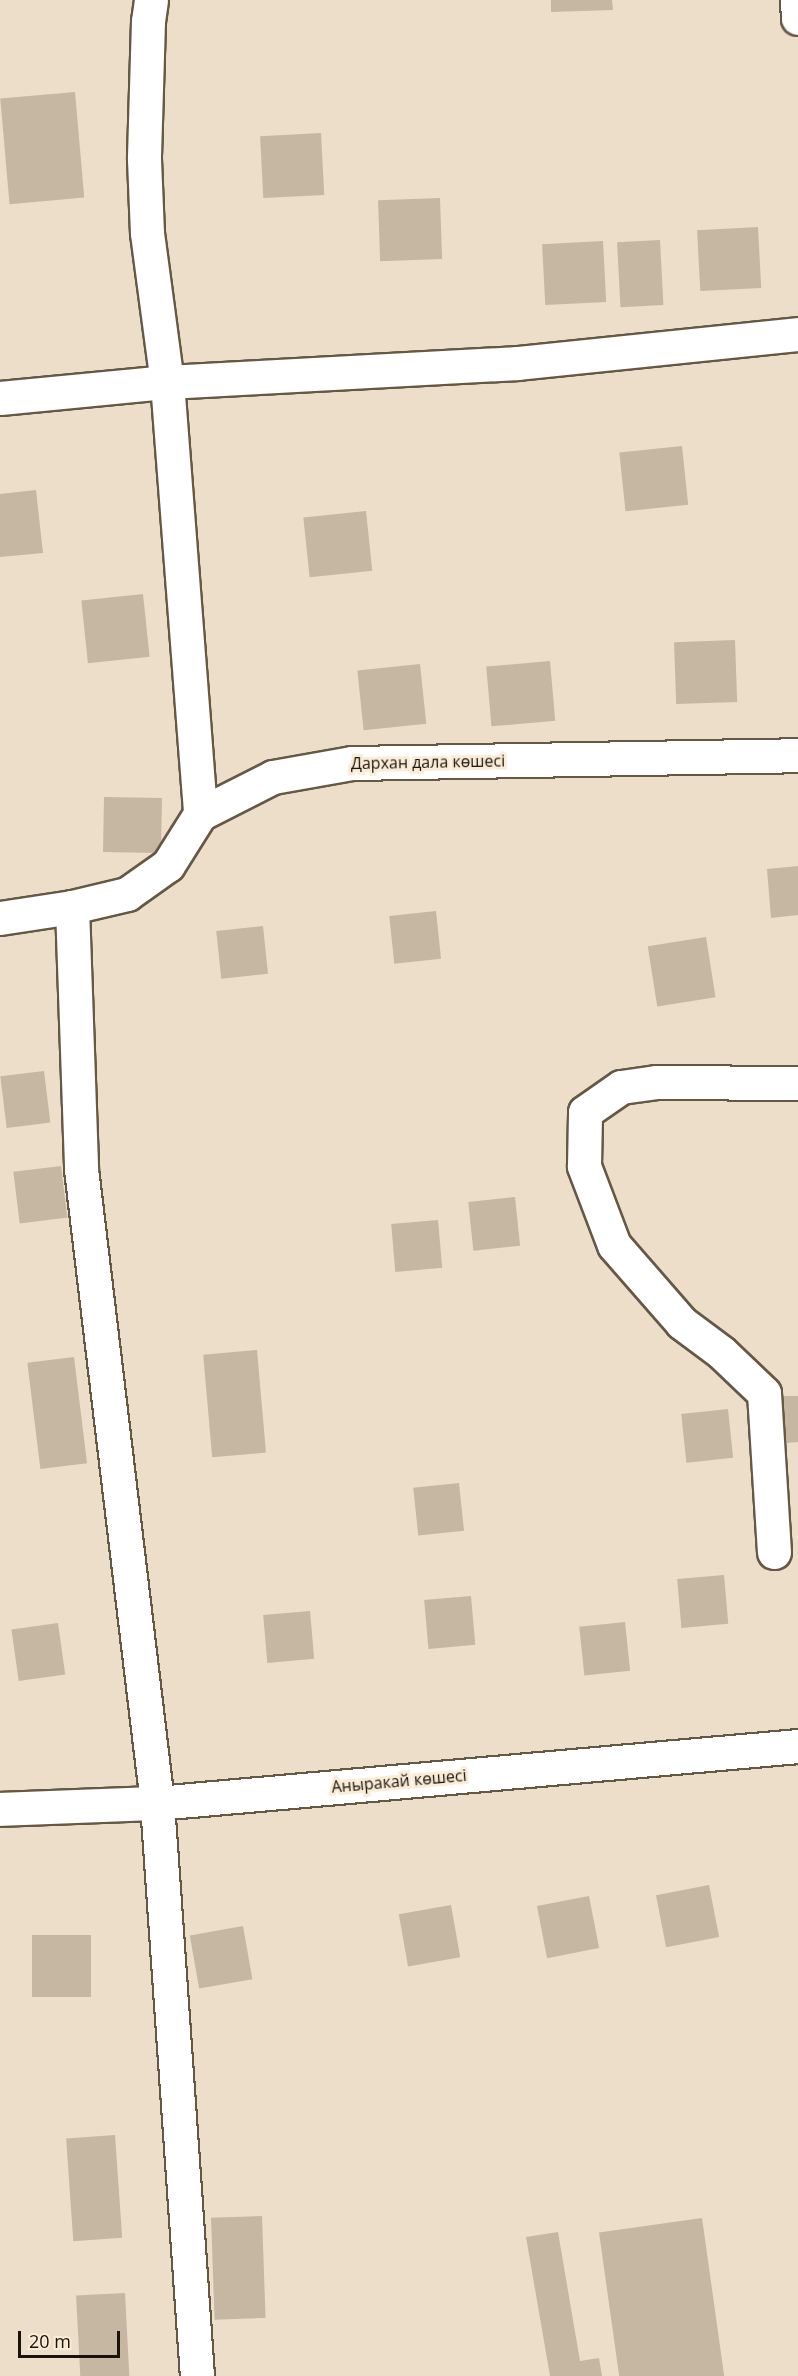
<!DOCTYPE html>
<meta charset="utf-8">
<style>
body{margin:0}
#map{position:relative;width:798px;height:2376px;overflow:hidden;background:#eddec9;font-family:"Open Sans",sans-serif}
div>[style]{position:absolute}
.building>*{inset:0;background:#c5b7a2;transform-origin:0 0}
.roads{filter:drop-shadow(2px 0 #655845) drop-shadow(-2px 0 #655845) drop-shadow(0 2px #655845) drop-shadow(0 -2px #655845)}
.minor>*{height:33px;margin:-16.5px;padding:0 16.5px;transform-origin:16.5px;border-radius:16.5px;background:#fff}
span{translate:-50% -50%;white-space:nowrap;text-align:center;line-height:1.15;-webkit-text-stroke:6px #faecd6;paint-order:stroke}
.street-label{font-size:16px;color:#18130b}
.scale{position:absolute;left:18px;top:2331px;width:102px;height:27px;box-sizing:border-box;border:3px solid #18130b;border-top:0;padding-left:8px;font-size:18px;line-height:21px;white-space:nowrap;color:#18130b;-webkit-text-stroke:4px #faecd6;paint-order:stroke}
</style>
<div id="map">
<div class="building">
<i style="clip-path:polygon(551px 0,612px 0,613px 10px,551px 12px)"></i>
<i style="left:75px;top:92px;width:106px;height:75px;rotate:85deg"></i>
<i style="left:321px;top:133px;width:62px;height:61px;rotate:87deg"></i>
<i style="left:440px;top:198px;width:61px;height:62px;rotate:88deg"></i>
<i style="left:758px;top:227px;width:61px;height:61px;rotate:87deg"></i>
<i style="left:660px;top:240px;width:65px;height:43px;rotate:87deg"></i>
<i style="left:603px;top:241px;width:61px;height:61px;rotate:87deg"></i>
<i style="left:682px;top:446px;width:59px;height:63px;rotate:84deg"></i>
<i style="clip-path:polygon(36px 490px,43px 553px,0 557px,0 494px)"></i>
<i style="left:366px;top:511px;width:60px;height:63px;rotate:84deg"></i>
<i style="left:143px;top:594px;width:63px;height:62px;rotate:84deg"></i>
<i style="left:735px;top:640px;width:62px;height:61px;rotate:88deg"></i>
<i style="left:550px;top:661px;width:60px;height:64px;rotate:85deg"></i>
<i style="left:420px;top:664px;width:60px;height:63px;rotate:84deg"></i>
<i style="left:104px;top:797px;width:58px;height:55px;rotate:1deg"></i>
<i style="clip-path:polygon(798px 866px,798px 915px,771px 918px,767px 869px)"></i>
<i style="left:436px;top:911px;width:48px;height:47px;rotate:84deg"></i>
<i style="left:263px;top:926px;width:48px;height:47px;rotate:84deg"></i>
<i style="left:706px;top:937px;width:61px;height:59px;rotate:81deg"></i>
<i style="left:44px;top:1071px;width:52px;height:44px;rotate:83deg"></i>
<i style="left:61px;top:1166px;width:52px;height:48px;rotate:83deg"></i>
<i style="left:515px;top:1197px;width:49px;height:47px;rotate:84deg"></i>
<i style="left:438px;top:1220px;width:48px;height:47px;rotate:85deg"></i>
<i style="left:257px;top:1350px;width:103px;height:54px;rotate:85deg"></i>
<i style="left:74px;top:1357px;width:107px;height:47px;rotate:83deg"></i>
<i style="clip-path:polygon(783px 1396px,798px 1396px,798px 1442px,786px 1443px)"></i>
<i style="left:728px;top:1409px;width:49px;height:47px;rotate:84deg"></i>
<i style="left:459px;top:1483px;width:48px;height:46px;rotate:84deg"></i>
<i style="left:724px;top:1575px;width:49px;height:47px;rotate:85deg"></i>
<i style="left:471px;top:1596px;width:49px;height:47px;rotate:85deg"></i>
<i style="left:310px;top:1611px;width:48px;height:47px;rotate:85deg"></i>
<i style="left:625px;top:1622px;width:49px;height:46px;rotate:84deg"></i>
<i style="left:58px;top:1623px;width:52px;height:47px;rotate:82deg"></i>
<i style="left:709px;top:1885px;width:53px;height:54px;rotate:79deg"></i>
<i style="left:589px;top:1896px;width:53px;height:53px;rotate:79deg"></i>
<i style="left:451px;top:1905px;width:53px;height:53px;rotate:80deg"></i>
<i style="left:243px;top:1926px;width:54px;height:54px;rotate:80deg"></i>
<i style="left:32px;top:1935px;width:59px;height:62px"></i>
<i style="left:115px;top:2135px;width:103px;height:49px;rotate:86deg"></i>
<i style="left:262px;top:2216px;width:102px;height:51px;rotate:88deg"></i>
<i style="left:702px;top:2218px;width:160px;height:104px;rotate:82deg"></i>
<i style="clip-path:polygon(558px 2232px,580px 2361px,599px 2358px,602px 2376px,550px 2376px,526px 2237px)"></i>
<i style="left:125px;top:2293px;width:83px;height:49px;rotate:87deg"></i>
</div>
<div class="roads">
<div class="minor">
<i style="left:151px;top:0;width:21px;rotate:98deg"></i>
<i style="left:148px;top:21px;width:138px;rotate:91.7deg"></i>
<i style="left:144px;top:159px;width:74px;rotate:87.7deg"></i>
<i style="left:147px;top:233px;width:150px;rotate:82.4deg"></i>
<i style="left:167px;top:382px;width:433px;rotate:85.6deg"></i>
<i style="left:797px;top:0;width:18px;rotate:87deg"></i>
<i style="left:0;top:398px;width:168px;rotate:-5.5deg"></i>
<i style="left:167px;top:382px;width:352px;rotate:-3.1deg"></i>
<i style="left:518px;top:363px;width:281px;rotate:-5.9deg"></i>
<i style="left:72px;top:907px;width:262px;rotate:88deg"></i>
<i style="left:81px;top:1169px;width:639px;rotate:83.16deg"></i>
<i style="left:157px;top:1803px;width:574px;rotate:86.01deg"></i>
<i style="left:0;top:918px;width:73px;rotate:-8.7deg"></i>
<i style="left:72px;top:907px;width:57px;rotate:-13.3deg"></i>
<i style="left:127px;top:894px;width:50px;rotate:-35.3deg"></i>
<i style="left:168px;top:865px;width:60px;rotate:-57.9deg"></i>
<i style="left:200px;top:814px;width:82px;rotate:-26.9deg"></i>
<i style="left:273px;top:777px;width:80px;rotate:-10deg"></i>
<i style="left:352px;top:763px;width:446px;rotate:-1deg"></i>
<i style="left:774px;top:1552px;width:159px;rotate:-93.6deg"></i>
<i style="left:764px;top:1393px;width:59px;rotate:-136.4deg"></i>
<i style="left:721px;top:1352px;width:49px;rotate:-143.4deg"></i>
<i style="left:682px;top:1323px;width:103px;rotate:-131.1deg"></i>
<i style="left:614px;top:1245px;width:85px;rotate:-110.8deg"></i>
<i style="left:584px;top:1166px;width:54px;rotate:-88.9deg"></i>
<i style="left:585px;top:1112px;width:44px;rotate:-34.8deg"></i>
<i style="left:621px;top:1087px;width:35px;rotate:-8deg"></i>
<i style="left:656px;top:1082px;width:142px;rotate:0.4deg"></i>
<i style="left:0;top:1809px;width:157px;rotate:-2.2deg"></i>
<i style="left:157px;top:1803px;width:644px;rotate:-5.08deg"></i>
</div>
</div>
<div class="street-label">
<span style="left:428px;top:762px;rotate:-1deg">Дархан дала көшесі</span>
<span style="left:399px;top:1781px;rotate:-5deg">Аныракай көшесі</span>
</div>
<div class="scale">20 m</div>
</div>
